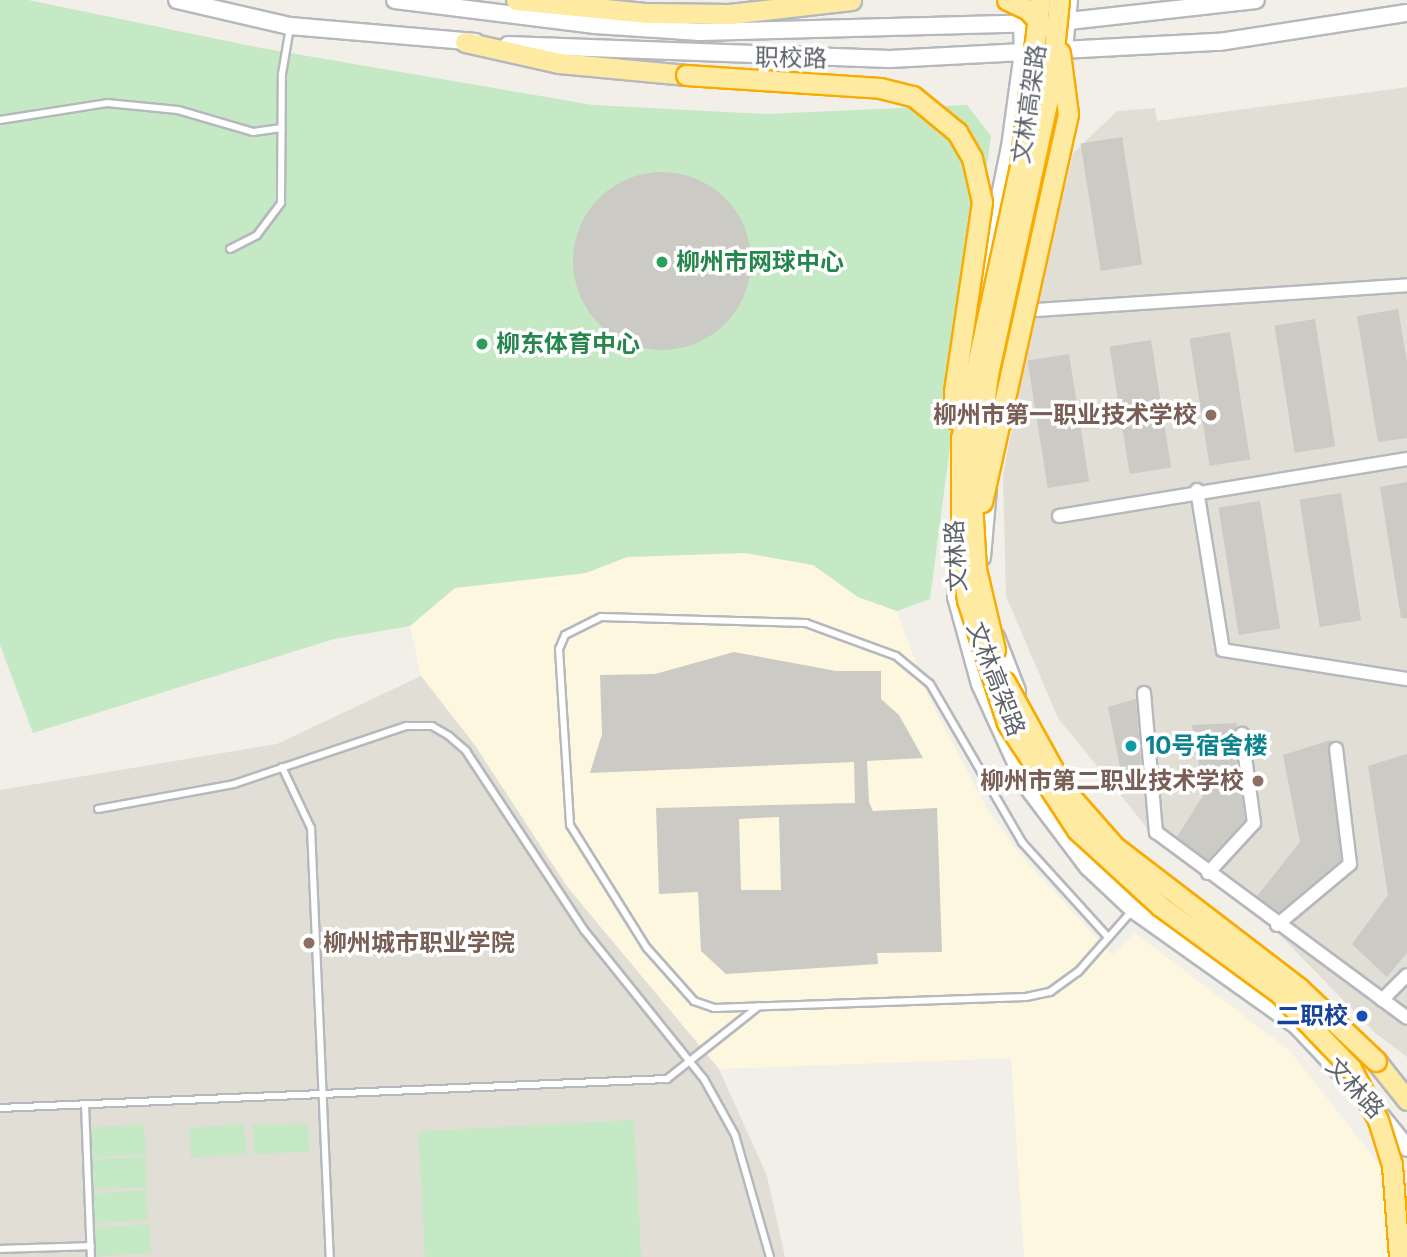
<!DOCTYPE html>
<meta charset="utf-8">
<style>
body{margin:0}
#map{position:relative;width:1407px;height:1257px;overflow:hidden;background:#f1efe8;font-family:Inter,"Noto Sans SC",sans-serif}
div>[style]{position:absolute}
.commercial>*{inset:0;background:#fef7e0}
.education>*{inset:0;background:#e1ded6}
.green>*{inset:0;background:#c5e8c5;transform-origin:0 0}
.building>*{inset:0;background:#cccac5;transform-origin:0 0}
.round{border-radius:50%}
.roads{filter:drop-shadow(2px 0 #b5b8bc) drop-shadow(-2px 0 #b5b8bc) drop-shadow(0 2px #b5b8bc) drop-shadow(0 -2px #b5b8bc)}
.service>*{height:6px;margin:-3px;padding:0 3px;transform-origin:3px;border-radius:3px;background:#fff}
.minor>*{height:12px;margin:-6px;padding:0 6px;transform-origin:6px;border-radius:6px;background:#fff}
.secondary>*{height:16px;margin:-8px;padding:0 8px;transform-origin:8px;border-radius:8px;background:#fff}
.trunk>*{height:19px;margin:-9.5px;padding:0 9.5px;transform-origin:9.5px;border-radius:9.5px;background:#feeaa1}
.bridges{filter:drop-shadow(2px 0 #f9ab00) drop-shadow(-2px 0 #f9ab00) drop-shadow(0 2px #f9ab00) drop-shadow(0 -2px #f9ab00)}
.trunk-bridge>*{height:19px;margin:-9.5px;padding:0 9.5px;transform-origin:9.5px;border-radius:9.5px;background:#feeaa1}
.dots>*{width:19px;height:19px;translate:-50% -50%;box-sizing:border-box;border:4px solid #fff;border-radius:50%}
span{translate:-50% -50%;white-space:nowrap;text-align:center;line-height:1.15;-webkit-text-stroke:7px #fff;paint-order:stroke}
.street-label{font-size:24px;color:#5f6368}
.leisure-label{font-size:24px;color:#27864d;font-weight:700}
.left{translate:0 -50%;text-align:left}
.education-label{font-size:24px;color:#785e54;font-weight:700}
.right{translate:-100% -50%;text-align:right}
.culture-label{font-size:24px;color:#0d838f;font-weight:700}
.transit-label{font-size:24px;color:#164399;font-weight:700}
</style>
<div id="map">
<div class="commercial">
<i style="clip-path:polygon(745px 553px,813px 565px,858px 597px,897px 611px,928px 696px,987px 809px,1019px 853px,1113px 956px,1135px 933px,1290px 1051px,1407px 1200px,1407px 1257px,1024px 1257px,1011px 1058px,719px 1069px,568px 888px,474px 744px,421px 676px,410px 626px,455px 588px,586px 573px,627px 557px)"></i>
</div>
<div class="education">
<i style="clip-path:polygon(1407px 87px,1407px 1057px,1375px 1033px,1280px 935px,1161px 845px,1058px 718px,1006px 596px,1003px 477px,1025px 353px,1073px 153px,1117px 111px,1155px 108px,1157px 121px)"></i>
<i style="clip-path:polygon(421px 676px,474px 744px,568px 888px,719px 1069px,767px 1176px,785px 1257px,0 1257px,0 790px,277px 744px)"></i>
</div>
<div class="green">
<i style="clip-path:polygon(0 0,28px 0,261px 48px,593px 105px,766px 114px,967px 105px,991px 136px,930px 599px,897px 611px,858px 597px,813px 565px,745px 553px,627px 557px,586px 573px,455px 588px,410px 626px,334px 639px,33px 733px,0 645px)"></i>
<i style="left:634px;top:1120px;width:137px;height:216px;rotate:87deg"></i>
<i style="left:308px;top:1123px;width:29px;height:55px;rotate:88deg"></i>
<i style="left:144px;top:1124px;width:30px;height:55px;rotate:86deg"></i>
<i style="left:244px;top:1124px;width:30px;height:55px;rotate:86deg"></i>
<i style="left:146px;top:1157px;width:30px;height:56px;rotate:88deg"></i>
<i style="left:146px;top:1190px;width:30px;height:55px;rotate:86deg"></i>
<i style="left:149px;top:1224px;width:29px;height:55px;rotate:86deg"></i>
</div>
<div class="building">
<i style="left:1122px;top:137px;width:129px;height:42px;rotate:81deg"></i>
<i class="round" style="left:573px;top:172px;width:178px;height:178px"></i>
<i style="clip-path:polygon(1398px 309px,1407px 362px,1407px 438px,1378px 442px,1357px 316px)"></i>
<i style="left:1315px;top:319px;width:129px;height:41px;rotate:81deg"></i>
<i style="left:1230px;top:332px;width:129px;height:41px;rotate:81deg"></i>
<i style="left:1151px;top:340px;width:129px;height:42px;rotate:81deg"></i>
<i style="left:1069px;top:354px;width:129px;height:42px;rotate:81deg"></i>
<i style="clip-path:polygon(1407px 482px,1407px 618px,1401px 618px,1380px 487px)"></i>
<i style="left:1341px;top:493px;width:129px;height:42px;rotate:81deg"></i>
<i style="left:1260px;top:501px;width:129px;height:42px;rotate:81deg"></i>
<i style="clip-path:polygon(evenodd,734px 652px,836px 671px,881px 671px,881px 699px,899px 715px,923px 758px,867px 761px,869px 802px,873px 811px,937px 808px,942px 952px,877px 953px,878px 964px,726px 974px,701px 951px,698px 892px,659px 894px,656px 808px,855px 803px,854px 762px,590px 773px,602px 734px,600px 675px,655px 674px,734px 652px,779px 817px,781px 890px,741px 890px,739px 819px,779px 817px)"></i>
<i style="clip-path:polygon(1136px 699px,1143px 788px,1125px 792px,1108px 707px)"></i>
<i style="clip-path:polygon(1237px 723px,1233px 735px,1245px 820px,1208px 860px,1177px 837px,1204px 794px,1192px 725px)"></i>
<i style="clip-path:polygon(1331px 740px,1341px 860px,1279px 912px,1257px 896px,1300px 842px,1283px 755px)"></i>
<i style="clip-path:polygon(1407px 754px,1407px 953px,1387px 977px,1352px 944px,1388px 895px,1368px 766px)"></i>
</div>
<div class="roads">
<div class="service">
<i style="left:0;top:120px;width:108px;rotate:-9deg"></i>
<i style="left:107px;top:103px;width:71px;rotate:5.6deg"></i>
<i style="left:178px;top:110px;width:78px;rotate:16.3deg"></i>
<i style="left:253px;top:132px;width:29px;rotate:-8deg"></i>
<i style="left:230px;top:249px;width:30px;rotate:-27deg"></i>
<i style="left:257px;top:235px;width:40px;rotate:-53deg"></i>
<i style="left:281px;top:203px;width:129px;rotate:-89.6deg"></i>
<i style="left:282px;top:74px;width:48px;rotate:-80.3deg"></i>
<i style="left:282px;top:767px;width:68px;rotate:64.6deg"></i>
<i style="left:311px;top:828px;width:429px;rotate:87.5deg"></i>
<i style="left:98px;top:809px;width:138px;rotate:-10.4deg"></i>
<i style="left:234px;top:784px;width:182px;rotate:-18.6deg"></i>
<i style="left:406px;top:726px;width:26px"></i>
<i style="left:432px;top:726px;width:20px;rotate:30deg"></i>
<i style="left:449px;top:736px;width:23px;rotate:41deg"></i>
<i style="left:466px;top:751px;width:214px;rotate:56.6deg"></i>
<i style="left:584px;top:930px;width:191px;rotate:51.2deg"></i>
<i style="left:704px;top:1079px;width:64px;rotate:61deg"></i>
<i style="left:735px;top:1135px;width:127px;rotate:74deg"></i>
<i style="left:1108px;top:937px;width:128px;rotate:-132.2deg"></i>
<i style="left:1022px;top:842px;width:183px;rotate:-120.2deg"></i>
<i style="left:930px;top:684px;width:44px;rotate:-140.5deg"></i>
<i style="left:896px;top:656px;width:96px;rotate:-159.9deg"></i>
<i style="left:806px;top:623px;width:205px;rotate:-178.3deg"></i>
<i style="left:601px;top:617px;width:40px;rotate:153.4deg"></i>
<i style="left:565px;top:635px;width:15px;rotate:113deg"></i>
<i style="left:559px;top:649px;width:176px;rotate:86.4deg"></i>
<i style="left:570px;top:825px;width:145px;rotate:58deg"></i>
<i style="left:647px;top:948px;width:71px;rotate:48.4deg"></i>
<i style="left:694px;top:1001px;width:21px;rotate:19deg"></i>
<i style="left:714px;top:1008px;width:312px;rotate:-2deg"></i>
<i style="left:1026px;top:997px;width:25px;rotate:-12deg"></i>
<i style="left:1050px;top:992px;width:34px;rotate:-36deg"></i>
<i style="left:1078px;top:972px;width:81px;rotate:-48.5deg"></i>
<i style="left:85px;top:1104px;width:153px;rotate:87.8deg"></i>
<i style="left:0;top:1108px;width:668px;rotate:-2.49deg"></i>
<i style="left:667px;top:1079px;width:117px;rotate:-38.4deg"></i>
<i style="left:0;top:1249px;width:91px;rotate:-1.9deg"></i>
</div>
<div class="minor">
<i style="left:1020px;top:311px;width:388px;rotate:-3.8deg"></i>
<i style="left:1197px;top:490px;width:162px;rotate:80.8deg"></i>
<i style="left:1223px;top:650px;width:186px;rotate:9deg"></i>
<i style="left:1059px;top:516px;width:353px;rotate:-9.3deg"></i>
<i style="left:1144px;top:693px;width:140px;rotate:85.1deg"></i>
<i style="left:1156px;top:832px;width:312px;rotate:36.5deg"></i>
<i style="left:1208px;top:873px;width:68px;rotate:-47.4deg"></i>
<i style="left:1254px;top:823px;width:90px;rotate:-97.7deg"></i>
<i style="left:1277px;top:925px;width:95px;rotate:-39.9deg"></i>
<i style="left:1350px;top:864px;width:116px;rotate:-96.9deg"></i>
<i style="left:1382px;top:1000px;width:35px;rotate:-45deg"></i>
</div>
<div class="secondary">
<i style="left:177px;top:0;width:116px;rotate:13deg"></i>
<i style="left:290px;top:26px;width:186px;rotate:4.9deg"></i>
<i style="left:395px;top:0;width:202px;rotate:7.1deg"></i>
<i style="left:595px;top:25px;width:105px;rotate:3.8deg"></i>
<i style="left:700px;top:32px;width:334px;rotate:-1.5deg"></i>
<i style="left:1060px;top:22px;width:197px;rotate:-6.4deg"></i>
<i style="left:508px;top:45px;width:382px;rotate:2.1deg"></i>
<i style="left:890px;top:59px;width:329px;rotate:-3deg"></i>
<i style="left:1219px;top:42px;width:190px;rotate:-8.8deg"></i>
<i style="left:1062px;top:67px;width:67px;rotate:-84deg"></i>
<i style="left:1018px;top:297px;width:166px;rotate:-78.9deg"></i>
<i style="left:969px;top:348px;width:205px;rotate:-78.5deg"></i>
<i style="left:1010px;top:147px;width:96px;rotate:-82.2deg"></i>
<i style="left:1023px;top:52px;width:52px;rotate:-92.2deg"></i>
<i style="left:982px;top:557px;width:68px;rotate:-85deg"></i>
<i style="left:956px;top:572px;width:25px;rotate:90deg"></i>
<i style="left:956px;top:597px;width:90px;rotate:74.6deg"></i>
<i style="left:980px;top:684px;width:111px;rotate:65.5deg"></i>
<i style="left:1026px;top:785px;width:103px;rotate:52.9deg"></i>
<i style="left:1088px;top:867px;width:63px;rotate:43.1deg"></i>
<i style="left:1134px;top:910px;width:200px;rotate:35.4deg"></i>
<i style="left:1297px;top:1026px;width:89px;rotate:46.8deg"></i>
<i style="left:996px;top:637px;width:58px;rotate:68.7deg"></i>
<i style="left:1378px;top:1112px;width:46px;rotate:51.1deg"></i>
</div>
<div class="trunk">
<i style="left:516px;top:0;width:132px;rotate:5.7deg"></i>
<i style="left:647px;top:13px;width:82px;rotate:0.7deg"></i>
<i style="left:729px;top:14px;width:123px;rotate:-6.5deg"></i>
<i style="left:465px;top:42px;width:96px;rotate:12.6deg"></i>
<i style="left:559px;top:63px;width:128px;rotate:5.4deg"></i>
<i style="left:1376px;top:1061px;width:50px;rotate:51.5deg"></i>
</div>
</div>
<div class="bridges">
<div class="trunk-bridge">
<i style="left:1007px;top:0;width:23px;rotate:25deg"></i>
<i style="left:1028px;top:10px;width:23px;rotate:47deg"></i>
<i style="left:1040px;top:0;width:167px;rotate:96.9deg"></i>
<i style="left:1020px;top:166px;width:278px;rotate:102.2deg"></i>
<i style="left:961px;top:438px;width:119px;rotate:90deg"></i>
<i style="left:961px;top:557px;width:43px;rotate:82.1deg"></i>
<i style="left:967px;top:600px;width:129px;rotate:72deg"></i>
<i style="left:1007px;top:723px;width:128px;rotate:56.8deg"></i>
<i style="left:1077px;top:830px;width:113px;rotate:42.5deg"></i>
<i style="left:1160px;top:906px;width:147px;rotate:36.2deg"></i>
<i style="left:1279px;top:993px;width:104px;rotate:46.2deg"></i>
<i style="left:1351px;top:1068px;width:59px;rotate:62.6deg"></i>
<i style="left:1378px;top:1120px;width:47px;rotate:72.7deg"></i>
<i style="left:1392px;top:1165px;width:92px;rotate:85.6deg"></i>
<i style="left:686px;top:75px;width:194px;rotate:3.8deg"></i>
<i style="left:880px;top:88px;width:34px;rotate:14deg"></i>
<i style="left:913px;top:96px;width:57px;rotate:39.3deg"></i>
<i style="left:957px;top:132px;width:30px;rotate:60deg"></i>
<i style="left:972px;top:158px;width:45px;rotate:77.2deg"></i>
<i style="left:982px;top:202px;width:191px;rotate:98.4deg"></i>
<i style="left:954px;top:391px;width:28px;rotate:88deg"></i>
<i style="left:982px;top:502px;width:397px;rotate:-77.5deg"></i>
<i style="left:1068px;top:114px;width:62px;rotate:-97.5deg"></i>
<i style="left:995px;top:650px;width:83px;rotate:-103.2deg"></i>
<i style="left:976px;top:569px;width:67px;rotate:-93.4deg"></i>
<i style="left:972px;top:502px;width:129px;rotate:-82.9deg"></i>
<i style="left:988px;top:374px;width:291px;rotate:-77.7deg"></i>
<i style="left:1050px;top:90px;width:90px;rotate:-84.3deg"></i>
<i style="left:1005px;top:682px;width:122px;rotate:61.1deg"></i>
<i style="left:1064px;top:789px;width:76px;rotate:48.7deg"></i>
<i style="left:1114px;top:846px;width:233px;rotate:37.5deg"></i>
<i style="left:1299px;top:988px;width:106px;rotate:43.5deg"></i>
</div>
</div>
<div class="dots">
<i style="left:662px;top:262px;background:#2e9e5b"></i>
<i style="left:482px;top:344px;background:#2e9e5b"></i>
<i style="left:1211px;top:415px;background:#8d6e63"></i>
<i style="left:1131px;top:746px;background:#0f9aa8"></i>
<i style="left:1258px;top:781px;background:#8d6e63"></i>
<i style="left:309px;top:943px;background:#8d6e63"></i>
<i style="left:1362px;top:1016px;background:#1a4fb4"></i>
</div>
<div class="street-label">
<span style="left:791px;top:58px;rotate:1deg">职校路</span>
<span style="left:1029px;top:104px;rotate:-82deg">文林高架路</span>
<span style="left:956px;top:556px;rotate:-93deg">文林路</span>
<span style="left:996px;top:679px;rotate:69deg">文林高架路</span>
<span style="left:1355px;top:1088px;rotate:47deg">文林路</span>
</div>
<div class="leisure-label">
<span class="left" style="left:676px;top:262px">柳州市网球中心</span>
<span class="left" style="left:496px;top:344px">柳东体育中心</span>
</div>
<div class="education-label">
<span class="right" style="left:1197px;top:415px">柳州市第一职业技术学校</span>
<span class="right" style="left:1244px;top:781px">柳州市第二职业技术学校</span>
<span class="left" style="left:323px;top:943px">柳州城市职业学院</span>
</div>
<div class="culture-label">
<span class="left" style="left:1145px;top:746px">10号宿舍楼</span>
</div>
<div class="transit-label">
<span class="right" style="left:1348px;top:1016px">二职校</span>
</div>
</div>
